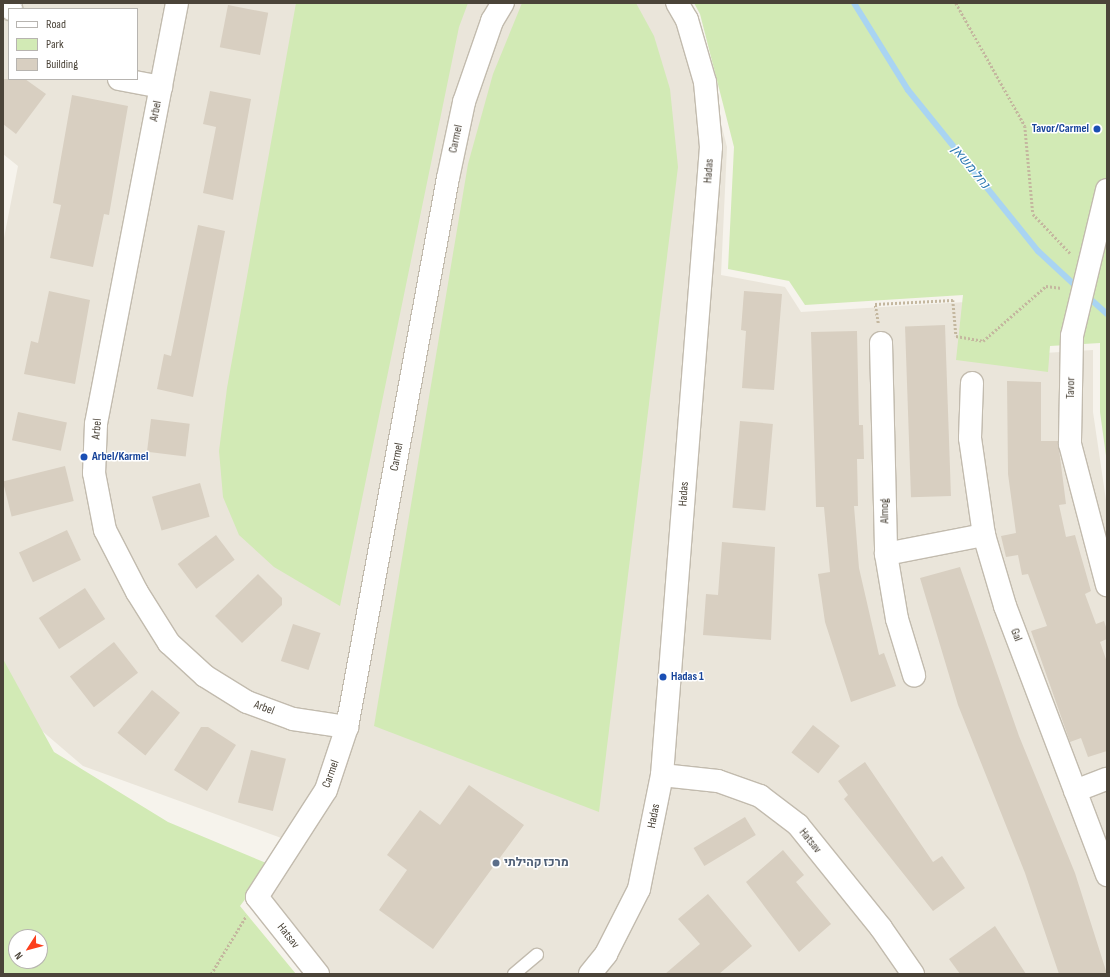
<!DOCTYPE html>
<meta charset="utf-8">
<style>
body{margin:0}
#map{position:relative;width:1110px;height:977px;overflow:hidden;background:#f6f3ec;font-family:"Sofia Sans Condensed",Heebo,sans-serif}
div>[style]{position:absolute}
.residential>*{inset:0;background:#eae5da}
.green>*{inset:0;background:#d2eab5}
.stream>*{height:6px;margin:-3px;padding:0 3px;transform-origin:3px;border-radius:3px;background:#a9d4f2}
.building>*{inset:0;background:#d8cfc1;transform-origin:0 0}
.path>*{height:2.5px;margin-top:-1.25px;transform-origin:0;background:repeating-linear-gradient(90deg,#c4b79f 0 2px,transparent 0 4px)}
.roads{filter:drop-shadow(1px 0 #c2bbae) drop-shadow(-1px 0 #c2bbae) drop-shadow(0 1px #c2bbae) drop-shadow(0 -1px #c2bbae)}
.service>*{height:12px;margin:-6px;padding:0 6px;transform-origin:6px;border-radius:6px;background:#fff}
.minor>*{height:22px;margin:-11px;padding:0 11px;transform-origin:11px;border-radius:11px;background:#fff}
.tertiary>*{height:22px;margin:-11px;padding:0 11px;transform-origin:11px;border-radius:11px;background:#fff}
.dots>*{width:11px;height:11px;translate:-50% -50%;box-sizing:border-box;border:2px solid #fff;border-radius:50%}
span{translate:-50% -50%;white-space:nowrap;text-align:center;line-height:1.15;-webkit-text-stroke:3px #fff;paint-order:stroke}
.street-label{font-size:12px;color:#4b4439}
.transit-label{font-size:12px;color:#164399;font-weight:700}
.right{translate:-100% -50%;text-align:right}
.left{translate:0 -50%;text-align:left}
.service-label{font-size:12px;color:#4e5e75;font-weight:700}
.water-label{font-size:13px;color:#2e7ab2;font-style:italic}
.frame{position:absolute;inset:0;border:4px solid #4b4439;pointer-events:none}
.legend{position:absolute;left:8px;top:8px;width:130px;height:72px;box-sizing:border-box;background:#fff;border:1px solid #b7b4b0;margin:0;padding:5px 7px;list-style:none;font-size:12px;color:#4b4439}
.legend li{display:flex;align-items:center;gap:8px;height:20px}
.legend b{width:20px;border:1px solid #b7b4b0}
.north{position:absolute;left:8px;top:929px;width:40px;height:40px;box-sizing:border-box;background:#fff;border:1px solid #b7b4b0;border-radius:50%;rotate:234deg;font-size:11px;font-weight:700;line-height:16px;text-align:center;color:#4b4439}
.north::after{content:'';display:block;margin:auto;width:14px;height:18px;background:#fc3f1d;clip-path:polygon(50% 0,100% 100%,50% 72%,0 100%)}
</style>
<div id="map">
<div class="residential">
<i style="clip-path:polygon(evenodd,3px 3px,686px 3px,694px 17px,727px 147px,721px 275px,785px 287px,801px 312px,982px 301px,979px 357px,1093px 350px,1093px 412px,1107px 507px,1107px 974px,304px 974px,262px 914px,284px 839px,83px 766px,34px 724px,3px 681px,3px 243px,18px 166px,3px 154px,3px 3px,9px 9px,137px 9px,137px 79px,9px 79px,9px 9px)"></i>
</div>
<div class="green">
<i style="clip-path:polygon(296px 3px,468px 3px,459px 27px,340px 606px,274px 567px,239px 535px,223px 497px,219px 451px,227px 388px)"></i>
<i style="clip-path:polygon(522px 3px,636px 3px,654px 36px,670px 89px,678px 167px,599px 812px,374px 726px,468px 164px,493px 74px)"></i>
<i style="clip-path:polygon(694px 3px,1107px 3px,1107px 463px,1100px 412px,1100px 343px,1050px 346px,1048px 372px,956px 360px,963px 295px,805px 305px,789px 281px,728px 269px,734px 147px,700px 14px)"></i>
<i style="clip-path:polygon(evenodd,3px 659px,54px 752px,168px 822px,271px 865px,240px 906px,296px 974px,3px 974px,3px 659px,16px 937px,40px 937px,40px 961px,16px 961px,16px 937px)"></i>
</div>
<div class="stream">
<i style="left:854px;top:3px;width:102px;rotate:58.2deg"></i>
<i style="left:908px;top:90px;width:207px;rotate:51.1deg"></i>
<i style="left:1038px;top:251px;width:54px;rotate:42.8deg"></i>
<i style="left:1087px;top:296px;width:27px;rotate:42deg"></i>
</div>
<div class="building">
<i style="left:228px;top:5px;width:41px;height:43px;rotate:11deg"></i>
<i style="clip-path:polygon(3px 79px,25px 79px,46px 94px,16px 134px,3px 124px)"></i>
<i style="clip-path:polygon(210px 91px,251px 99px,233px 200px,203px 193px,216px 127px,203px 124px)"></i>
<i style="clip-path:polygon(72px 95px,128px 106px,109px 215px,104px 214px,93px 267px,50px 258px,61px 205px,53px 203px)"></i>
<i style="clip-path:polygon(198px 225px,225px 231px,193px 397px,157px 389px,164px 354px,171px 356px)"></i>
<i style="clip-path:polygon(49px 291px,90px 300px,75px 384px,24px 374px,31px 341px,38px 343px)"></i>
<i style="clip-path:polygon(744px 291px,782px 294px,774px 390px,742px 388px,746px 331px,741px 330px)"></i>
<i style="left:945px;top:325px;width:171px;height:40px;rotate:88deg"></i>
<i style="clip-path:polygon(857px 331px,859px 425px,863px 425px,864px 459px,857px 459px,858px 506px,854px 506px,859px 568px,879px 655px,884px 653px,896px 686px,851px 702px,825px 622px,818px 574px,830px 572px,824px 507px,816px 507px,811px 332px)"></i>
<i style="clip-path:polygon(1007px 381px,1041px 382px,1041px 441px,1058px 441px,1066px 504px,1059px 505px,1066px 537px,1075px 535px,1091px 591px,1085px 594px,1096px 624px,1104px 621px,1107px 630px,1107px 639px,1100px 642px,1107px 662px,1107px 751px,1088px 757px,1081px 738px,1070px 742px,1031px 631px,1047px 626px,1028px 574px,1022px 575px,1018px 555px,1006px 557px,1001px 536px,1016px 533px,1008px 474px)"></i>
<i style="left:18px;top:412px;width:50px;height:29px;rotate:12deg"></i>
<i style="left:151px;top:419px;width:39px;height:33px;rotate:7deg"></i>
<i style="left:740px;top:421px;width:33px;height:87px;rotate:5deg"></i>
<i style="left:65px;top:466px;width:36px;height:64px;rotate:76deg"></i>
<i style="left:200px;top:483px;width:35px;height:50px;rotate:74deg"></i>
<i style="left:67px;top:530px;width:33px;height:53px;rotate:65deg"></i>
<i style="left:216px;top:535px;width:31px;height:48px;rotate:53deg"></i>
<i style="clip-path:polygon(722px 542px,775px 547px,771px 640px,703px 635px,706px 594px,718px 595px)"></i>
<i style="clip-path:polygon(960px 567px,1019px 736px,1075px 873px,1107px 974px,1059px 974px,1025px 873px,958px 705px,920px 578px)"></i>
<i style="clip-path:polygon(258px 574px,282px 598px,282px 605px,242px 643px,215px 616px)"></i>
<i style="left:85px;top:588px;width:37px;height:55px;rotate:57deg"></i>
<i style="left:293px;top:624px;width:29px;height:39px;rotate:18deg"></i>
<i style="left:114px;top:642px;width:39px;height:56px;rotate:52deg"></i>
<i style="left:152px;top:690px;width:36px;height:55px;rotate:39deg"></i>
<i style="left:813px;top:725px;width:34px;height:35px;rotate:38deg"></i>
<i style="clip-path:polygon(201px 727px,208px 727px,236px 745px,207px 791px,174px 770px)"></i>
<i style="left:251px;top:750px;width:36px;height:54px;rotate:14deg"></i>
<i style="clip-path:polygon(865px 762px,933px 862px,942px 856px,965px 888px,933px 911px,844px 799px,848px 795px,838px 781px)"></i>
<i style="clip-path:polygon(469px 785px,524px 825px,433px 949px,379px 910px,407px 870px,387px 855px,420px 810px,440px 825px)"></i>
<i style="left:745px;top:817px;width:21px;height:60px;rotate:59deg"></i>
<i style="clip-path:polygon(783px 850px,804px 875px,796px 882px,831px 924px,799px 952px,746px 882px)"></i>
<i style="clip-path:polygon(708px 894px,752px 946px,719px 974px,665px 974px,700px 944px,678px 919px)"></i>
<i style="clip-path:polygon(995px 926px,1026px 974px,960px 974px,949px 959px)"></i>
</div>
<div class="path">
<i style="left:956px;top:3px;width:141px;rotate:60.7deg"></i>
<i style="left:1025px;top:126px;width:88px;rotate:84.8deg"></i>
<i style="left:1033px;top:214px;width:54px;rotate:46.5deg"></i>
<i style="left:878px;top:323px;width:19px;rotate:-99deg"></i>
<i style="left:875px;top:304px;width:78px;rotate:-2.9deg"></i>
<i style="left:953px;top:300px;width:36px;rotate:85deg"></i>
<i style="left:956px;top:336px;width:27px;rotate:10deg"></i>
<i style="left:983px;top:341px;width:84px;rotate:-41.1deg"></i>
<i style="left:1046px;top:286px;width:16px;rotate:7deg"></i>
<i style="left:211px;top:974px;width:68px;rotate:-58.9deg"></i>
</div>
<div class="roads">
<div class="service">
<i style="left:514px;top:974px;width:30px;rotate:-40deg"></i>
</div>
<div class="minor">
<i style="left:6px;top:3px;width:8px;rotate:50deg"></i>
<i style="left:119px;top:79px;width:43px;rotate:10.8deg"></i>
<i style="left:881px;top:343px;width:211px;rotate:88.6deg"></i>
<i style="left:886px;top:554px;width:66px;rotate:80.4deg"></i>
<i style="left:897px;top:619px;width:59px;rotate:73.1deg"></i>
<i style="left:972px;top:383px;width:55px;rotate:92.1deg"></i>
<i style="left:970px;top:438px;width:98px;rotate:81.8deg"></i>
<i style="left:984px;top:535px;width:74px;rotate:73.5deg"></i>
<i style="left:1005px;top:606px;width:288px;rotate:69.2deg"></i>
<i style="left:886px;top:554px;width:100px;rotate:-11deg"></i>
<i style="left:662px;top:775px;width:56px;rotate:6.1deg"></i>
<i style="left:718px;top:781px;width:45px;rotate:19.7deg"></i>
<i style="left:760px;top:796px;width:48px;rotate:37.3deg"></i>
<i style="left:798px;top:825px;width:132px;rotate:51.1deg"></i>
<i style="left:881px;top:928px;width:56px;rotate:55.2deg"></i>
<i style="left:1075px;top:791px;width:34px;rotate:-21deg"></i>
<i style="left:318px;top:974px;width:98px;rotate:-128.4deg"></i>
<i style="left:257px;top:897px;width:127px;rotate:-57.2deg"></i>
<i style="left:326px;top:790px;width:66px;rotate:-71.6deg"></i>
<i style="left:590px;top:974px;width:26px;rotate:-51deg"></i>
<i style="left:606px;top:954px;width:73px;rotate:-63.1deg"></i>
<i style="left:639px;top:889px;width:116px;rotate:-78.6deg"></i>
<i style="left:662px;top:775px;width:630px;rotate:-85.54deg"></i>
<i style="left:711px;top:147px;width:65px;rotate:-95.3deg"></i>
<i style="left:705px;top:82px;width:65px;rotate:-106.2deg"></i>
<i style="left:687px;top:20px;width:20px;rotate:-120deg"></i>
</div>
<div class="tertiary">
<i style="left:177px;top:3px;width:429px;rotate:100.9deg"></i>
<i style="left:96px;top:424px;width:49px;rotate:92.3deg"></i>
<i style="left:94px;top:473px;width:58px;rotate:79.1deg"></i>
<i style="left:105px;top:530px;width:70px;rotate:62.7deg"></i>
<i style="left:137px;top:592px;width:60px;rotate:57.9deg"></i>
<i style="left:169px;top:643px;width:49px;rotate:42.5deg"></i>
<i style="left:205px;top:676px;width:49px;rotate:31.8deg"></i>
<i style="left:247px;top:702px;width:49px;rotate:20.3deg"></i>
<i style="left:293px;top:719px;width:55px;rotate:8.4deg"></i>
<i style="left:347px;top:727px;width:558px;rotate:-79.58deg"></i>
<i style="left:448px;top:178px;width:78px;rotate:-78.1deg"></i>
<i style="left:464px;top:102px;width:86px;rotate:-70.9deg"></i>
<i style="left:492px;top:21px;width:21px;rotate:-59deg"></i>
<i style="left:1107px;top:190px;width:150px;rotate:103.5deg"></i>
<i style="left:1072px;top:336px;width:108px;rotate:91.1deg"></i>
<i style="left:1070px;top:444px;width:146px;rotate:75.3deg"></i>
</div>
</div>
<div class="dots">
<i style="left:1097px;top:129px;background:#1a4fb4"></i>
<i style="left:84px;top:457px;background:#1a4fb4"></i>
<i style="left:663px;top:677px;background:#1a4fb4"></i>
<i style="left:496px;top:863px;background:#5c6f8a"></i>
</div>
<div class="street-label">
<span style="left:156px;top:111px;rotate:-79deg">Arbel</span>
<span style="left:456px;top:139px;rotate:-78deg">Carmel</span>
<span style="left:709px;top:171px;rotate:-86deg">Hadas</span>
<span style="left:1071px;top:388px;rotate:-89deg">Tavor</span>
<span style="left:97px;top:429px;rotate:-85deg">Arbel</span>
<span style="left:397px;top:457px;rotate:-80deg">Carmel</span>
<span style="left:684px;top:494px;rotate:-86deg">Hadas</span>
<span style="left:885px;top:511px;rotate:-91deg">Almog</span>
<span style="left:1016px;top:635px;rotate:69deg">Gal</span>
<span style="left:264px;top:708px;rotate:21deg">Arbel</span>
<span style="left:331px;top:774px;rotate:-70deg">Carmel</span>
<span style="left:654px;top:816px;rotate:-79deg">Hadas</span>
<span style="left:810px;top:841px;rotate:51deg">Hatsav</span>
<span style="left:288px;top:936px;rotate:52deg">Hatsav</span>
</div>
<div class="transit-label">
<span class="right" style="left:1089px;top:129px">Tavor/Carmel</span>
<span class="left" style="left:92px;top:457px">Arbel/Karmel</span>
<span class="left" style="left:671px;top:677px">Hadas 1</span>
</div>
<div class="service-label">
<span class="left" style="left:504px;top:863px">מרכז קהילתי</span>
</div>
<div class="water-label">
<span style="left:970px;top:167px;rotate:51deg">נחל משאן</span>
</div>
<div class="frame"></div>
<ul class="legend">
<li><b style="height:5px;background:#fff"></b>Road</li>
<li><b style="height:11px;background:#d2eab5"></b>Park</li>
<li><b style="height:11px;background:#d8cfc1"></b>Building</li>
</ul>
<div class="north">N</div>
</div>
